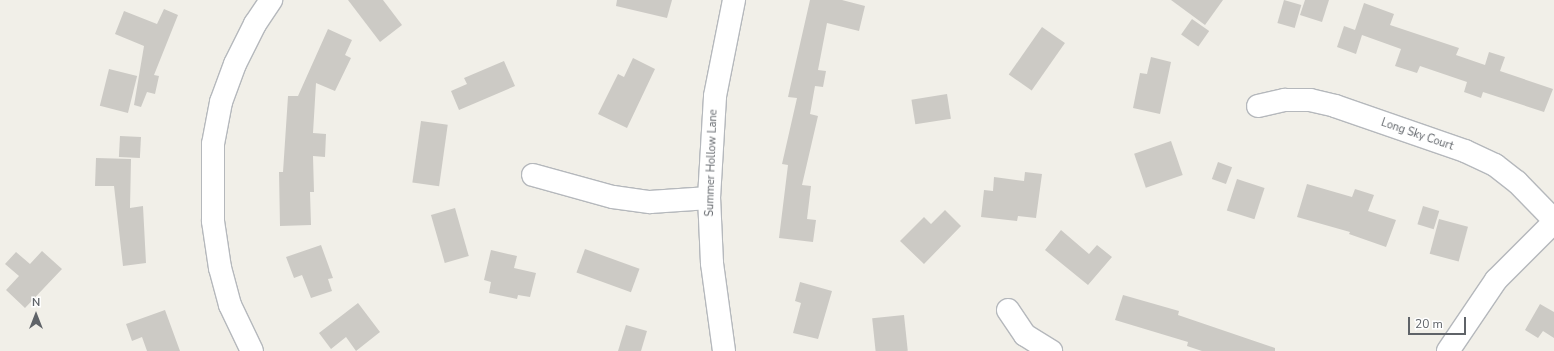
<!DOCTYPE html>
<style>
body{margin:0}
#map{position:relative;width:1554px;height:351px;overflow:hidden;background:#f1efe8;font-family:"Nunito Sans",sans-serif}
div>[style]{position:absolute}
.building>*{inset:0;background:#cccac5;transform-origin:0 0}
.roads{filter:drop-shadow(1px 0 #b5b8bc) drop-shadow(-1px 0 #b5b8bc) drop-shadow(0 1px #b5b8bc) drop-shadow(0 -1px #b5b8bc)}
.minor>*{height:22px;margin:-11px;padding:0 11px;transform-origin:11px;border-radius:11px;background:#fff}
span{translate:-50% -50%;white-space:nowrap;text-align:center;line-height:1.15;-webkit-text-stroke:3.5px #fff;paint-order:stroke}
.street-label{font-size:11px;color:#5f6368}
.north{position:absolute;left:16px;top:295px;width:40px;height:40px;-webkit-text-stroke:3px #fff;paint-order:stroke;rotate:0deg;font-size:11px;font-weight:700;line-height:16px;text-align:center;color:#5f6368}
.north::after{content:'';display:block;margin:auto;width:14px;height:18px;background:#5f6368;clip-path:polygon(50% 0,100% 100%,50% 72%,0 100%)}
.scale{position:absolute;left:1408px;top:317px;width:58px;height:18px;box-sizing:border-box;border:2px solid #5f6368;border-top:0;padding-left:5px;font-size:12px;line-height:14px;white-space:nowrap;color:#5f6368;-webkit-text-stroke:3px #fff;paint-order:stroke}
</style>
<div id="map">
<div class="building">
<i style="clip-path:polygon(348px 0,383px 0,402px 25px,380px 42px)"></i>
<i style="clip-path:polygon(617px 0,672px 0,667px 18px,616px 6px)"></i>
<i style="clip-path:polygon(810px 0,842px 0,865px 6px,859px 31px,827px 23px,818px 70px,826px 71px,823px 87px,815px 86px,810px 114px,818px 116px,802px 185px,811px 186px,807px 219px,816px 220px,813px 242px,779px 238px,788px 165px,782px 164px,797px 98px,788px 97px)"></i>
<i style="clip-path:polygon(1171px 0,1223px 0,1205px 25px)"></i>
<i style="left:1284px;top:0;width:18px;height:24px;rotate:16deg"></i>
<i style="clip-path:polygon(1305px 0,1329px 0,1322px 22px,1300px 15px)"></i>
<i style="clip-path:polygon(1364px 3px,1394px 14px,1390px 25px,1459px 48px,1456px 55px,1485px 65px,1489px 52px,1505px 57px,1500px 71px,1553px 89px,1544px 112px,1483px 92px,1481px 98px,1464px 92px,1467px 82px,1420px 66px,1417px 73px,1395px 66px,1401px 49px,1362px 35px,1356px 54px,1337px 47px,1344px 26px,1355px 30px)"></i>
<i style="clip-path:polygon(164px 9px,178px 15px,154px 75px,159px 76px,155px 94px,147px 92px,141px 107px,134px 105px,144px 46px,115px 34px,124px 11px,157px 24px)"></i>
<i style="left:1192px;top:19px;width:21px;height:19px;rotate:35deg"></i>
<i style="left:1042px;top:27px;width:28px;height:58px;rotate:35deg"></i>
<i style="clip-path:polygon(328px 29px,352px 40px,345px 55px,351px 58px,335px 91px,316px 83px,313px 133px,326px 134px,325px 157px,313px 156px,314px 192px,310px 192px,311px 225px,280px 226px,279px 172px,283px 172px,288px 96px,298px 96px)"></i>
<i style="clip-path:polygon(1151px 57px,1171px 62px,1160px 114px,1133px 108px,1140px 73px,1147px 74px)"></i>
<i style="clip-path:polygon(633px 58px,655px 69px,627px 128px,598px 114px,618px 74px,624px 77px)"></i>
<i style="clip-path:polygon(504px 61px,515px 86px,459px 110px,451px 91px,467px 84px,464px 78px)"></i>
<i style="left:109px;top:69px;width:29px;height:38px;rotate:14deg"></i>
<i style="left:947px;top:94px;width:25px;height:36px;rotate:81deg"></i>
<i style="left:421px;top:121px;width:27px;height:62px;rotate:8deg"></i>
<i style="left:120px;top:136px;width:21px;height:21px;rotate:3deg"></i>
<i style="left:1171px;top:141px;width:36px;height:39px;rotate:71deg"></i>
<i style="clip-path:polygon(96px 158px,131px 159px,130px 208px,143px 206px,146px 263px,123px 266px,114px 186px,95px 186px)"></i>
<i style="left:1218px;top:162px;width:15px;height:18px;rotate:20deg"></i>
<i style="clip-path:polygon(1025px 172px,1042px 174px,1036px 218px,1018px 216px,1017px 221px,981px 217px,984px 190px,993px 191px,994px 177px,1024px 181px)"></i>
<i style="left:1237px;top:179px;width:29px;height:33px;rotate:18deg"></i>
<i style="clip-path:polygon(1307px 184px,1352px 197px,1355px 189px,1374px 195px,1368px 211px,1396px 220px,1386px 247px,1349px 234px,1350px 232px,1297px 217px)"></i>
<i style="left:1423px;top:206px;width:17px;height:19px;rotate:17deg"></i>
<i style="left:455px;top:208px;width:50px;height:25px;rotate:74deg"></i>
<i style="clip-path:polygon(945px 210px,961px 226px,924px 264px,900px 241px,924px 217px,931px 224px)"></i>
<i style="left:1439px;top:219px;width:30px;height:36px;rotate:15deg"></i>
<i style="clip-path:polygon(1061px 230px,1089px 254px,1097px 245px,1112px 257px,1088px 285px,1045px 250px)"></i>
<i style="clip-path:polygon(321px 245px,333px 278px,328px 279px,332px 291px,311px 298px,302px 275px,294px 278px,286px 257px)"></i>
<i style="left:585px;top:249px;width:58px;height:25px;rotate:20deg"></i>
<i style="clip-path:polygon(491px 250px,517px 256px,514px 268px,536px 273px,530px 297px,518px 295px,517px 299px,489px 293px,491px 282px,484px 280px)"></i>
<i style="clip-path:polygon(42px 251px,62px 269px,25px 308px,6px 290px,19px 276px,5px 264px,16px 252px,30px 264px)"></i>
<i style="clip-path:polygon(800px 282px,832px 291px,818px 339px,793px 333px,801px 303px,795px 301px)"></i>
<i style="clip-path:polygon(1123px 295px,1179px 311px,1178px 315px,1275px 348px,1275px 351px,1202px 351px,1187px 346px,1188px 342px,1115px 320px)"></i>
<i style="clip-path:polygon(358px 303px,380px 332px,356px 351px,346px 337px,331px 349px,319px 333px)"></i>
<i style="clip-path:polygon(1540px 304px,1554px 312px,1554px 338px,1543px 331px,1538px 338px,1525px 330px)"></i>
<i style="clip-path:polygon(165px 310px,180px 351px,147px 351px,142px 337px,132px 341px,126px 324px)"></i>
<i style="left:904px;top:315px;width:36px;height:32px;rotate:84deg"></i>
<i style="clip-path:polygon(626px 325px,647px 331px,641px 351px,618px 351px)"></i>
</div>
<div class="roads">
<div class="minor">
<i style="left:1258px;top:106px;width:28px;rotate:-13deg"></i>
<i style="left:1285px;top:100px;width:25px"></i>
<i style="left:1310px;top:100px;width:26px;rotate:13deg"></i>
<i style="left:1335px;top:106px;width:138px;rotate:19.1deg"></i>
<i style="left:1465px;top:151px;width:33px;rotate:25deg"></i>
<i style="left:1495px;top:165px;width:28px;rotate:38deg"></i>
<i style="left:1517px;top:182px;width:53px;rotate:45.8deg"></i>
<i style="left:533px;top:175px;width:83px;rotate:15.4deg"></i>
<i style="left:613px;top:197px;width:37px;rotate:8deg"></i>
<i style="left:650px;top:202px;width:59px;rotate:-3.9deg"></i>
<i style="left:1008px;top:310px;width:30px;rotate:56deg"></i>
<i style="left:1025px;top:335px;width:31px;rotate:32deg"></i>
<i style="left:252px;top:351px;width:51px;rotate:-115.6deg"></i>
<i style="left:230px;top:305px;width:38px;rotate:-105deg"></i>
<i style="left:220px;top:268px;width:48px;rotate:-98.5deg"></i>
<i style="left:213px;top:221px;width:77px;rotate:-90deg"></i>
<i style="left:213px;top:144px;width:43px;rotate:-79.2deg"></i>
<i style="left:221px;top:102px;width:40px;rotate:-69.8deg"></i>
<i style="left:235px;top:64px;width:45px;rotate:-63.4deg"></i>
<i style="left:255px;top:24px;width:29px;rotate:-56deg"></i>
<i style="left:724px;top:351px;width:89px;rotate:-97.8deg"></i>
<i style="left:712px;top:263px;width:65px;rotate:-92.6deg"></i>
<i style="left:709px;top:198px;width:102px;rotate:-86.6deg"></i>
<i style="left:715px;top:96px;width:98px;rotate:-78.8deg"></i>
<i style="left:1448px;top:351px;width:86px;rotate:-55.9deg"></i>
<i style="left:1496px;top:280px;width:82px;rotate:-45deg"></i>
</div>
</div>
<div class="street-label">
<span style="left:1417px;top:135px;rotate:19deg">Long Sky Court</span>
<span style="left:712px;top:163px;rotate:-88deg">Summer Hollow Lane</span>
</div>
<div class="north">N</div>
<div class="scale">20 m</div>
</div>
